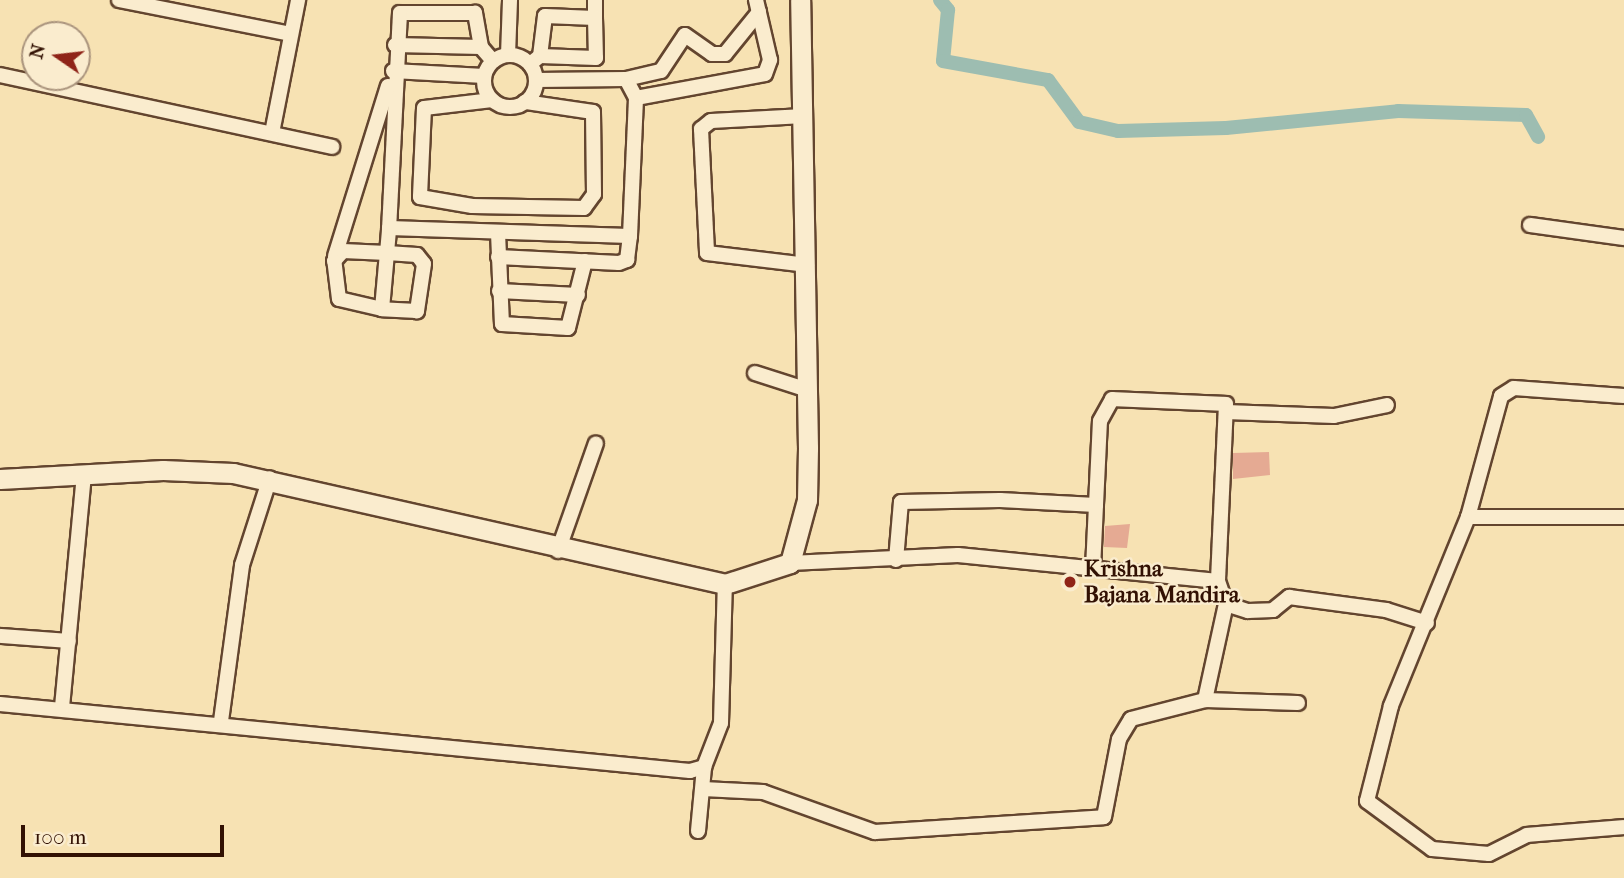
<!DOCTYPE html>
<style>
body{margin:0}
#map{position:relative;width:1624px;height:878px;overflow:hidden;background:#f7e2b3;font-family:"IM FELL French Canon",serif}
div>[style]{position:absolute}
.canal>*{height:14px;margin:-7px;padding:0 7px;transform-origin:7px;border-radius:7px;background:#9dbdb1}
.building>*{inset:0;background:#e5aa93}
.roads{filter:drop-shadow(2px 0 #63452f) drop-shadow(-2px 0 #63452f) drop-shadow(0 2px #63452f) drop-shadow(0 -2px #63452f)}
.street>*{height:14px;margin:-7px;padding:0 7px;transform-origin:7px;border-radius:7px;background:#faecce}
.street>.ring{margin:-7px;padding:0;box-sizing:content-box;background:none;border:14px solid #faecce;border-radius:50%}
.secondary>*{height:19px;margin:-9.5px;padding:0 9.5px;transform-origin:9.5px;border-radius:9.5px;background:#faecce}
.dots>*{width:19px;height:19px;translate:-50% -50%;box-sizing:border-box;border:4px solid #faecce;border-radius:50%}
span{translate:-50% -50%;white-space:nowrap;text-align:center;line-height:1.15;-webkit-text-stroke:5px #faecce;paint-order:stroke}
.poi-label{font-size:23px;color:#321103;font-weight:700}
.left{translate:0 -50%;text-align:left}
.north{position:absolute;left:21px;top:21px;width:70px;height:70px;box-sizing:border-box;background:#faecce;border:2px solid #aa947d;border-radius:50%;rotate:284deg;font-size:19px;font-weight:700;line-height:28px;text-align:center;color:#321103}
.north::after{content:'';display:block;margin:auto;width:24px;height:32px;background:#8f2418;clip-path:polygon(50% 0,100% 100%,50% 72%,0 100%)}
.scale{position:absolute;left:21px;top:825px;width:203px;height:32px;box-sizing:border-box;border:4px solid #321103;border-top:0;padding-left:9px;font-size:21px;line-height:24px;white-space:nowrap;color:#321103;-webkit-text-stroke:5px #faecce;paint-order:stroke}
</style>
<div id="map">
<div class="canal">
<i style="left:940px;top:0;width:13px;rotate:51deg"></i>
<i style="left:948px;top:10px;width:51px;rotate:95.6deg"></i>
<i style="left:943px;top:61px;width:107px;rotate:10.3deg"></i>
<i style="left:1048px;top:80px;width:52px;rotate:53.6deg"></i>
<i style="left:1079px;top:122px;width:40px;rotate:13deg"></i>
<i style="left:1118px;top:131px;width:108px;rotate:-1.6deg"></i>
<i style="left:1226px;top:128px;width:173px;rotate:-5.6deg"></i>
<i style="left:1398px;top:111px;width:128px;rotate:1.8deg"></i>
<i style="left:1526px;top:115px;width:25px;rotate:61deg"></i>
</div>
<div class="building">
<i style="clip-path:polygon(1269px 452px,1270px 475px,1233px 479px,1233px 453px)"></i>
<i style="clip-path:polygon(1130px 524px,1127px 548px,1104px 547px,1105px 526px)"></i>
</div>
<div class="roads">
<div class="street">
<i style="left:119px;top:0;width:174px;rotate:11.2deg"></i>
<i style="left:595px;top:18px;width:18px;rotate:-90deg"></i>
<i style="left:395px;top:45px;width:86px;rotate:1.3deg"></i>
<i style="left:508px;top:55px;width:55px;rotate:-87.9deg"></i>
<i class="ring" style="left:484px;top:55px;width:38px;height:38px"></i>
<i style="left:493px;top:61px;width:18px;rotate:-131deg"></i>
<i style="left:481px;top:47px;width:35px;rotate:-100deg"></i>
<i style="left:475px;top:13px;width:75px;rotate:180deg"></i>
<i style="left:400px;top:13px;width:215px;rotate:92.9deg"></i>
<i style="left:389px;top:228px;width:241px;rotate:1.9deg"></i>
<i style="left:630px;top:236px;width:138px;rotate:-87.5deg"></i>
<i style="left:636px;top:98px;width:131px;rotate:-10.5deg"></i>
<i style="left:765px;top:74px;width:15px;rotate:-70deg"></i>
<i style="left:770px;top:60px;width:62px;rotate:-103.1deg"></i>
<i style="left:530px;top:64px;width:13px;rotate:-39deg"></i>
<i style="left:540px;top:56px;width:40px;rotate:-82.9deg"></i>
<i style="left:545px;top:16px;width:50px;rotate:2.3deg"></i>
<i style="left:595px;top:18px;width:40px;rotate:88.6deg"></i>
<i style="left:596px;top:58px;width:56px;rotate:-178deg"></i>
<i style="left:393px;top:71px;width:91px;rotate:3.1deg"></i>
<i style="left:0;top:75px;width:340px;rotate:12.2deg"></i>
<i style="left:626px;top:79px;width:36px;rotate:-13deg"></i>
<i style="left:661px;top:71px;width:43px;rotate:-56.3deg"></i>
<i style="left:685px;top:35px;width:33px;rotate:35deg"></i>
<i style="left:712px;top:54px;width:13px"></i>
<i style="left:725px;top:54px;width:54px;rotate:-51deg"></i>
<i style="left:536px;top:80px;width:90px;rotate:-0.6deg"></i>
<i style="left:626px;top:79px;width:21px;rotate:62deg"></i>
<i style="left:492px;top:100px;width:68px;rotate:173.3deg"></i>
<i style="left:424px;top:108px;width:89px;rotate:92.6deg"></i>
<i style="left:420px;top:197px;width:53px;rotate:9.8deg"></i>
<i style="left:472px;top:206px;width:112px;rotate:1deg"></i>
<i style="left:584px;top:208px;width:17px;rotate:-54deg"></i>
<i style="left:594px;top:194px;width:82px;rotate:-90.7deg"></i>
<i style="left:593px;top:112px;width:69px;rotate:-171.6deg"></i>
<i style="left:804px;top:116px;width:93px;rotate:176.9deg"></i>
<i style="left:711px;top:121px;width:13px;rotate:141deg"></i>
<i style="left:701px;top:129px;width:124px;rotate:87.2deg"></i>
<i style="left:707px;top:253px;width:101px;rotate:6.8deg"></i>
<i style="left:272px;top:133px;width:136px;rotate:-78.9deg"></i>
<i style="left:1530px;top:225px;width:95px;rotate:7.9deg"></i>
<i style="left:498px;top:233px;width:91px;rotate:87.5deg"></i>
<i style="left:502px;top:324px;width:66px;rotate:3.5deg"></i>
<i style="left:568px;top:328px;width:69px;rotate:-75.8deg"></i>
<i style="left:335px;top:256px;width:178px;rotate:-72.7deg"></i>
<i style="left:498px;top:257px;width:121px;rotate:2.8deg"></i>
<i style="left:619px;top:263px;width:9px;rotate:-21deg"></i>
<i style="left:627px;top:260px;width:24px;rotate:-83deg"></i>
<i style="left:499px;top:291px;width:79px;rotate:2.9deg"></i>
<i style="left:382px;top:309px;width:44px;rotate:-166.9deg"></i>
<i style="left:339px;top:299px;width:38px;rotate:-97deg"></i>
<i style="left:334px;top:261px;width:13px;rotate:-48deg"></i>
<i style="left:343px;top:251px;width:44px;rotate:2.6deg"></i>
<i style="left:387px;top:253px;width:30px;rotate:4deg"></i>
<i style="left:417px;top:255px;width:11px;rotate:52deg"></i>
<i style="left:424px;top:264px;width:48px;rotate:98.5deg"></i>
<i style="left:417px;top:311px;width:35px;rotate:-177deg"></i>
<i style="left:382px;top:309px;width:56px;rotate:-84.9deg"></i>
<i style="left:387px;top:253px;width:25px;rotate:-85deg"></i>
<i style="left:755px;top:373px;width:56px;rotate:17.8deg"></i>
<i style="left:1226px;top:412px;width:108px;rotate:2.1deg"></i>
<i style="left:1334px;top:416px;width:54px;rotate:-11.7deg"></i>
<i style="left:1096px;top:505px;width:84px;rotate:-87.3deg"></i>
<i style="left:1100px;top:421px;width:25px;rotate:-61deg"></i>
<i style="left:1112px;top:399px;width:114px;rotate:2.5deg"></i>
<i style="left:1226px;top:404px;width:177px;rotate:92.6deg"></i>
<i style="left:1468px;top:517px;width:125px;rotate:-74.7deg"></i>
<i style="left:1501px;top:396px;width:15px;rotate:-32deg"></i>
<i style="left:1514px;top:388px;width:110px;rotate:4.2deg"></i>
<i style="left:1624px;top:517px;width:156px;rotate:180deg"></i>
<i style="left:1468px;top:517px;width:204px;rotate:112.2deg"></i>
<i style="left:1391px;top:706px;width:98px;rotate:104.2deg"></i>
<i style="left:1367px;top:801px;width:81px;rotate:36.4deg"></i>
<i style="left:1432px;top:849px;width:57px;rotate:5deg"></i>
<i style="left:1489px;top:854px;width:42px;rotate:-26.6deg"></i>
<i style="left:1527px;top:835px;width:97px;rotate:-4.7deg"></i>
<i style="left:558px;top:551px;width:114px;rotate:-70.6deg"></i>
<i style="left:896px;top:560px;width:58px;rotate:-85.1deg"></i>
<i style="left:901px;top:502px;width:99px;rotate:-1.2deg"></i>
<i style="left:1000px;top:500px;width:96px;rotate:3deg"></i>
<i style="left:1096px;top:505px;width:64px;rotate:92.7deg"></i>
<i style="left:790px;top:563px;width:168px;rotate:-2.7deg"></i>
<i style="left:958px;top:555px;width:261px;rotate:5.7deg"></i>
<i style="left:1218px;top:581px;width:24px;rotate:71deg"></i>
<i style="left:1226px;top:604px;width:23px;rotate:18deg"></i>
<i style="left:1248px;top:611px;width:25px;rotate:-2deg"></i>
<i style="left:1273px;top:610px;width:21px;rotate:-39deg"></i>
<i style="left:1289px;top:597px;width:98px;rotate:7.6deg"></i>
<i style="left:1386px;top:610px;width:43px;rotate:17.6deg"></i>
<i style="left:0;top:636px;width:69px;rotate:4.1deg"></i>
<i style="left:1205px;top:700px;width:93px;rotate:1.8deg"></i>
<i style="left:0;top:704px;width:693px;rotate:5.55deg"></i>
<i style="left:690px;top:771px;width:15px;rotate:-16deg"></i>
<i style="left:62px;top:707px;width:234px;rotate:-84.6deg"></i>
<i style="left:221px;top:721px;width:157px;rotate:-82.3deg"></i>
<i style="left:242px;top:565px;width:91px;rotate:-72.2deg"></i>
<i style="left:703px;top:789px;width:60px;rotate:2.9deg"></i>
<i style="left:763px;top:792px;width:119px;rotate:19.7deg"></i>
<i style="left:875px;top:832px;width:229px;rotate:-3.7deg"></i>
<i style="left:1104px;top:817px;width:79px;rotate:-79.1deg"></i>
<i style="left:1119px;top:739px;width:23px;rotate:-59deg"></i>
<i style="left:1131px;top:719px;width:76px;rotate:-14.4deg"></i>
<i style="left:1205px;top:700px;width:98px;rotate:-77.7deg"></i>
<i style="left:698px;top:831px;width:64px;rotate:-84.6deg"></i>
<i style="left:704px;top:767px;width:47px;rotate:-68.9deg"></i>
<i style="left:721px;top:723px;width:139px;rotate:-88.4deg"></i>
</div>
<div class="secondary">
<i style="left:0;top:479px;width:163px;rotate:-3.2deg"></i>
<i style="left:163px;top:470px;width:70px;rotate:2.5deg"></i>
<i style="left:233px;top:473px;width:504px;rotate:12.71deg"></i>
<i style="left:725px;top:584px;width:68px;rotate:-17.9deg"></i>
<i style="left:790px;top:563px;width:65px;rotate:-74.9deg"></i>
<i style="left:807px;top:500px;width:52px;rotate:-88.9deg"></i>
<i style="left:808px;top:448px;width:448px;rotate:-91deg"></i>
</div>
</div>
<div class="dots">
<i style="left:1070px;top:582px;background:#8f2418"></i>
</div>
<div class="poi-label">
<span class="left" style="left:1084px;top:582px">Krishna<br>Bajana Mandira</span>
</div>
<div class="north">N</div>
<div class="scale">100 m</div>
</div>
